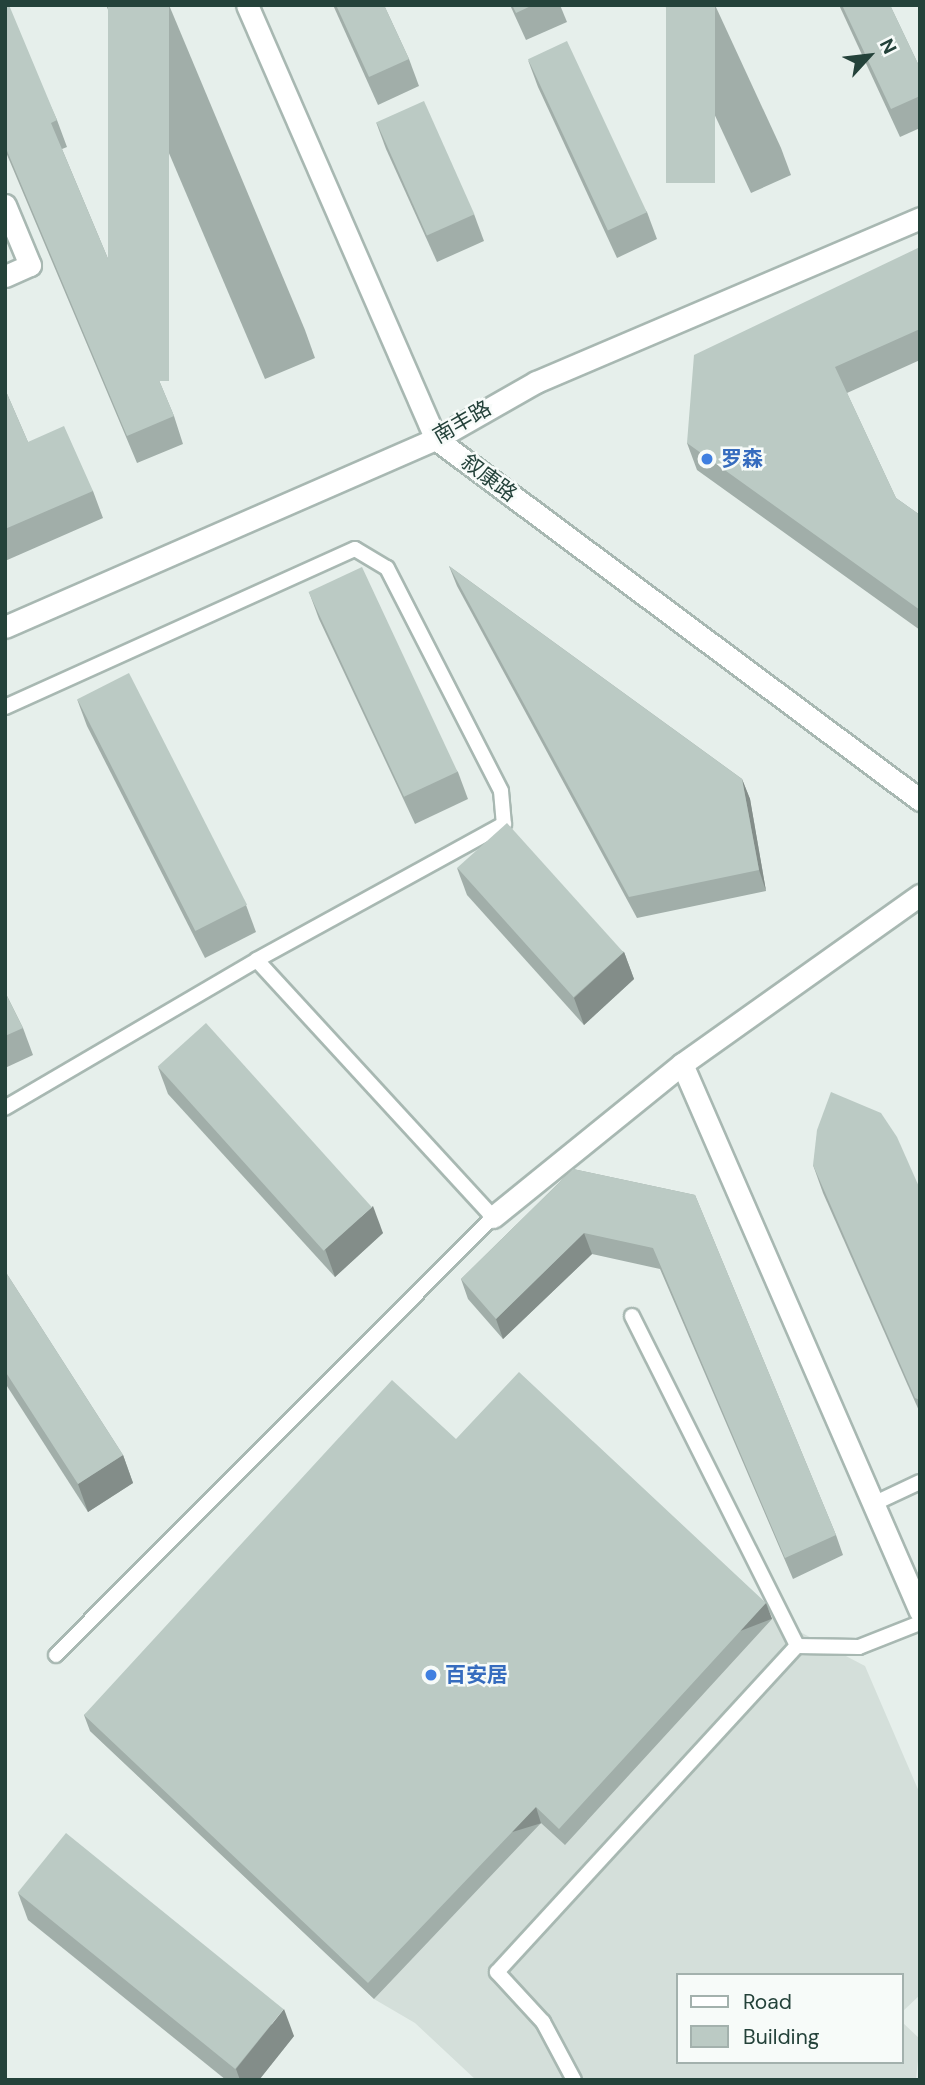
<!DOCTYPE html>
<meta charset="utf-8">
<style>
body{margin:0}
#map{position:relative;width:925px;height:2085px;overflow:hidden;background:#e6efeb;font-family:"DM Sans","Noto Sans SC",sans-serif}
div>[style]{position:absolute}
.built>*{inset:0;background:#d4dfda}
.roads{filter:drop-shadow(2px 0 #a8b8b2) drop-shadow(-2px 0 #a8b8b2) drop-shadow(0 2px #a8b8b2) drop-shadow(0 -2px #a8b8b2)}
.service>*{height:14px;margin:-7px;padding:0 7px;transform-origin:7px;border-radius:7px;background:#fff}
.minor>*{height:21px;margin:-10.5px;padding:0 10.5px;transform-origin:10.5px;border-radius:10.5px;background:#fff}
.wall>*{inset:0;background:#a1aea9}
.shaded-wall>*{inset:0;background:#838d89;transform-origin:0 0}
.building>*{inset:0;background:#bbcac4;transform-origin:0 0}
.dots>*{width:19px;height:19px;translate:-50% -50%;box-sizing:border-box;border:4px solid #f7fbf9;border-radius:50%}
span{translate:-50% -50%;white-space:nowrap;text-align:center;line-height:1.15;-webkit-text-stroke:5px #f7fbf9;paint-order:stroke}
.street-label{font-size:21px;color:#24423a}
.shop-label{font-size:21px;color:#366cbe;font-weight:700}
.left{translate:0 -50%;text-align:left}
.frame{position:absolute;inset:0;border:7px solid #24423a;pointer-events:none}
.legend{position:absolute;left:676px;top:1973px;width:228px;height:91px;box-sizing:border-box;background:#f7fbf9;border:2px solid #a3b1ad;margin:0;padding:9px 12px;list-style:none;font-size:21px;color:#24423a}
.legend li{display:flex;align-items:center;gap:14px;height:35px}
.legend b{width:35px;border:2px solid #a3b1ad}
.north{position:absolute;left:834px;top:21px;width:70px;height:70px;-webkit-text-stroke:5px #f7fbf9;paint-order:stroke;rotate:63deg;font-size:19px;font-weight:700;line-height:28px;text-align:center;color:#24423a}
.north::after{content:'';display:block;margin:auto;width:24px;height:32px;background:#24423a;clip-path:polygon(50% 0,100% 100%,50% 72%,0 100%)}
</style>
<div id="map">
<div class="built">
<i style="clip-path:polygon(398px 1396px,462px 1455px,865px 1666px,920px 1794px,920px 1995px,902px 2012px,902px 1975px,678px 1975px,678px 2062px,902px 2062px,902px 2022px,920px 2039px,916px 2080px,476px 2080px,415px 2023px,374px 1999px,90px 1731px)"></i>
</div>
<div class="roads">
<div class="service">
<i style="left:5px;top:707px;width:384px;rotate:-24.3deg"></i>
<i style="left:355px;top:549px;width:37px;rotate:31deg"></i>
<i style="left:387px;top:568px;width:250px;rotate:62.9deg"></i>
<i style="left:501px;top:791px;width:33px;rotate:85deg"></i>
<i style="left:504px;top:824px;width:282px;rotate:151.2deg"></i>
<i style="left:257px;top:960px;width:292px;rotate:149.6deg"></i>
<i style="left:632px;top:1316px;width:369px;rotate:63.4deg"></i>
<i style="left:797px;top:1646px;width:62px;rotate:0.9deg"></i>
<i style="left:859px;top:1647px;width:66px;rotate:-21.5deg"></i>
<i style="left:873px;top:1504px;width:52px;rotate:-25.1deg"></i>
<i style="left:56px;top:1655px;width:619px;rotate:-45.07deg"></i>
<i style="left:493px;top:1217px;width:349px;rotate:-132.6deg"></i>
<i style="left:574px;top:2080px;width:66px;rotate:-118.1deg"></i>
<i style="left:543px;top:2022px;width:68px;rotate:-132.6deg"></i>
<i style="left:497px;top:1972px;width:443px;rotate:-47.4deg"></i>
</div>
<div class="minor">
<i style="left:247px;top:5px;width:473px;rotate:66.5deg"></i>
<i style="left:436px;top:439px;width:604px;rotate:36.72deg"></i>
<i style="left:5px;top:205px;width:65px;rotate:67.4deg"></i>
<i style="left:30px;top:265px;width:27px;rotate:156deg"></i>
<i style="left:5px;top:627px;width:470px;rotate:-23.6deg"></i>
<i style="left:436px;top:439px;width:115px;rotate:-29.7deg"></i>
<i style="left:536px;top:382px;width:418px;rotate:-23.1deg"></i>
<i style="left:682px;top:1064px;width:597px;rotate:66.49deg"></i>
<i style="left:493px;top:1217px;width:243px;rotate:-39deg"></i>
<i style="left:682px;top:1064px;width:292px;rotate:-35.4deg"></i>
</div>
</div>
<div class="wall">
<i style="clip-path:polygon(5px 5px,57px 120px,67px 147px,62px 149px,174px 416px,183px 444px,137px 463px,5px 150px)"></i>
<i style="clip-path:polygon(106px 5px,169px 5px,305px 330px,315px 358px,265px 379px)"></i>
<i style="clip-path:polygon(333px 5px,384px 5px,409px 59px,419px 86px,378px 105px)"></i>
<i style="clip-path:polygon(510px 5px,560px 5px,567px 22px,526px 40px)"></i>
<i style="clip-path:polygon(665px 5px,715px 5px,781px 148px,791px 175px,751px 193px,672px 23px)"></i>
<i style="clip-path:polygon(839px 5px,890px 5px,920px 68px,920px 128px,900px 137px)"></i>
<i style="clip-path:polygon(528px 60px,647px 212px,657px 239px,617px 258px,538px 87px)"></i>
<i style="clip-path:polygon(376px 122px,474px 214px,484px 241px,437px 262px,386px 149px)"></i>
<i style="clip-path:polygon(920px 247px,920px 360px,847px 393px,896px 498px,920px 515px,920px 630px,697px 470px,687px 443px)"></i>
<i style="clip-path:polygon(5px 389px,28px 442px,93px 491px,103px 518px,5px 561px)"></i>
<i style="clip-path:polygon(449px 566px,742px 779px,750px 799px,766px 891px,637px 918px,457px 586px)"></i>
<i style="clip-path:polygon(309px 592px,458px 772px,468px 799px,415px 824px,319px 619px)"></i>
<i style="clip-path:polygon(77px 699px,246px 905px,256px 932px,205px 958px,87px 726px)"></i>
<i style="clip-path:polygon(457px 868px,624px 952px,634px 979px,584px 1025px,467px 895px)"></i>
<i style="clip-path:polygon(5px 992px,23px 1028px,33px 1055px,5px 1068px)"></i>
<i style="clip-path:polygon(158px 1067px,383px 1233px,335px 1277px,168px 1094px)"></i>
<i style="clip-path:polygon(813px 1165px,920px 1189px,920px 1413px,823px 1193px)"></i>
<i style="clip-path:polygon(573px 1169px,695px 1195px,836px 1535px,843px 1555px,793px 1579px,660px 1269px,592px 1254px,503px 1339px,468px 1299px,461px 1279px)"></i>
<i style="clip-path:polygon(5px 1271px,123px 1455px,133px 1483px,88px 1512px,5px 1383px)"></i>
<i style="clip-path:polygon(456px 1439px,772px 1619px,565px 1845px,541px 1823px,374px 1999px,90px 1731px,84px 1715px)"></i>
<i style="clip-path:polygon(18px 1893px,294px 2036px,259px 2080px,226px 2080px,28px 1920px)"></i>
</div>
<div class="shaded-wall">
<i style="clip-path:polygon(742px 779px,750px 799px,766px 891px,759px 870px)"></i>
<i style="clip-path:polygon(624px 952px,634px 979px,584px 1025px,574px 998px)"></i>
<i style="clip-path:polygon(373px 1206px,383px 1233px,335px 1277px,325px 1249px)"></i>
<i style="clip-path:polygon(584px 1233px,592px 1254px,503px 1339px,496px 1319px)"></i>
<i style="clip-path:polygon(123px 1455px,133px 1483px,88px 1512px,78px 1484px)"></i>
<i style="left:766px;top:1603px;width:17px;height:306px;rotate:69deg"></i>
<i style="left:536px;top:1807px;width:17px;height:243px;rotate:73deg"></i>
<i style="clip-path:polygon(284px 2009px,294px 2036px,259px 2080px,240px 2080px,236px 2069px)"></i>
</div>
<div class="building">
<i style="clip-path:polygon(5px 5px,9px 5px,57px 120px,51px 123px,174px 416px,127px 436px,5px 146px)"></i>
<i style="left:108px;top:5px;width:61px;height:376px"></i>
<i style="clip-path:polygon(336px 5px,384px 5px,409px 59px,369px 77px)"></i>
<i style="clip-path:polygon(512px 5px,533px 5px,516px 13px)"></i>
<i style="left:666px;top:5px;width:49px;height:178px"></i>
<i style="clip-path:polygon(842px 5px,890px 5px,920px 68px,920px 96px,891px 109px)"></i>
<i style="left:567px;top:41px;width:189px;height:43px;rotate:65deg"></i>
<i style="left:424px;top:101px;width:124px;height:52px;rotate:66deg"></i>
<i style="clip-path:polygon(920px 247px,920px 329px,835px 367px,896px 498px,920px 515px,920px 610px,687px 443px,694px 355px)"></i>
<i style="clip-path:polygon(5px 389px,28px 442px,64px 426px,93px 491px,5px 529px)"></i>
<i style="clip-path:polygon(449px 566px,742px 779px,759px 870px,629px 897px)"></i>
<i style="left:362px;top:567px;width:226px;height:59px;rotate:65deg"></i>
<i style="left:129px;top:673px;width:260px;height:58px;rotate:63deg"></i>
<i style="left:507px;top:823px;width:174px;height:67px;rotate:48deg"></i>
<i style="clip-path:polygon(5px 992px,23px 1028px,5px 1036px)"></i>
<i style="left:206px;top:1023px;width:248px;height:65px;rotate:48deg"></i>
<i style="clip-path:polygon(831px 1092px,881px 1113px,897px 1137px,920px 1189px,920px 1400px,915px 1398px,813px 1165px,817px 1130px)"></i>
<i style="clip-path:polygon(573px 1169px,695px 1195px,836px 1535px,785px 1558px,653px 1248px,584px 1233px,496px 1319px,461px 1279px)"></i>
<i style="clip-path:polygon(5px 1271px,123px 1455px,78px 1484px,5px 1371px)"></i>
<i style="clip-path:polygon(519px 1372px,766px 1603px,559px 1829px,536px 1807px,368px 1983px,84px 1715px,392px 1380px,456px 1439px)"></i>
<i style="left:66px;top:1833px;width:280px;height:77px;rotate:39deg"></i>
</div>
<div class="dots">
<i style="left:707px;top:459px;background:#3f7fe0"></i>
<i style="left:431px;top:1675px;background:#3f7fe0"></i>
</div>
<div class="street-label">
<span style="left:462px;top:422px;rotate:-30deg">南丰路</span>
<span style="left:489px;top:478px;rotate:37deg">叙康路</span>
</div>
<div class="shop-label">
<span class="left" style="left:721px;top:459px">罗森</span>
<span class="left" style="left:445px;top:1675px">百安居</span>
</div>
<div class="frame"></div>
<ul class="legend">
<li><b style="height:9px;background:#fff"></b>Road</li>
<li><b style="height:19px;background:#bbcac4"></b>Building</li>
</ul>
<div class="north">N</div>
</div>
